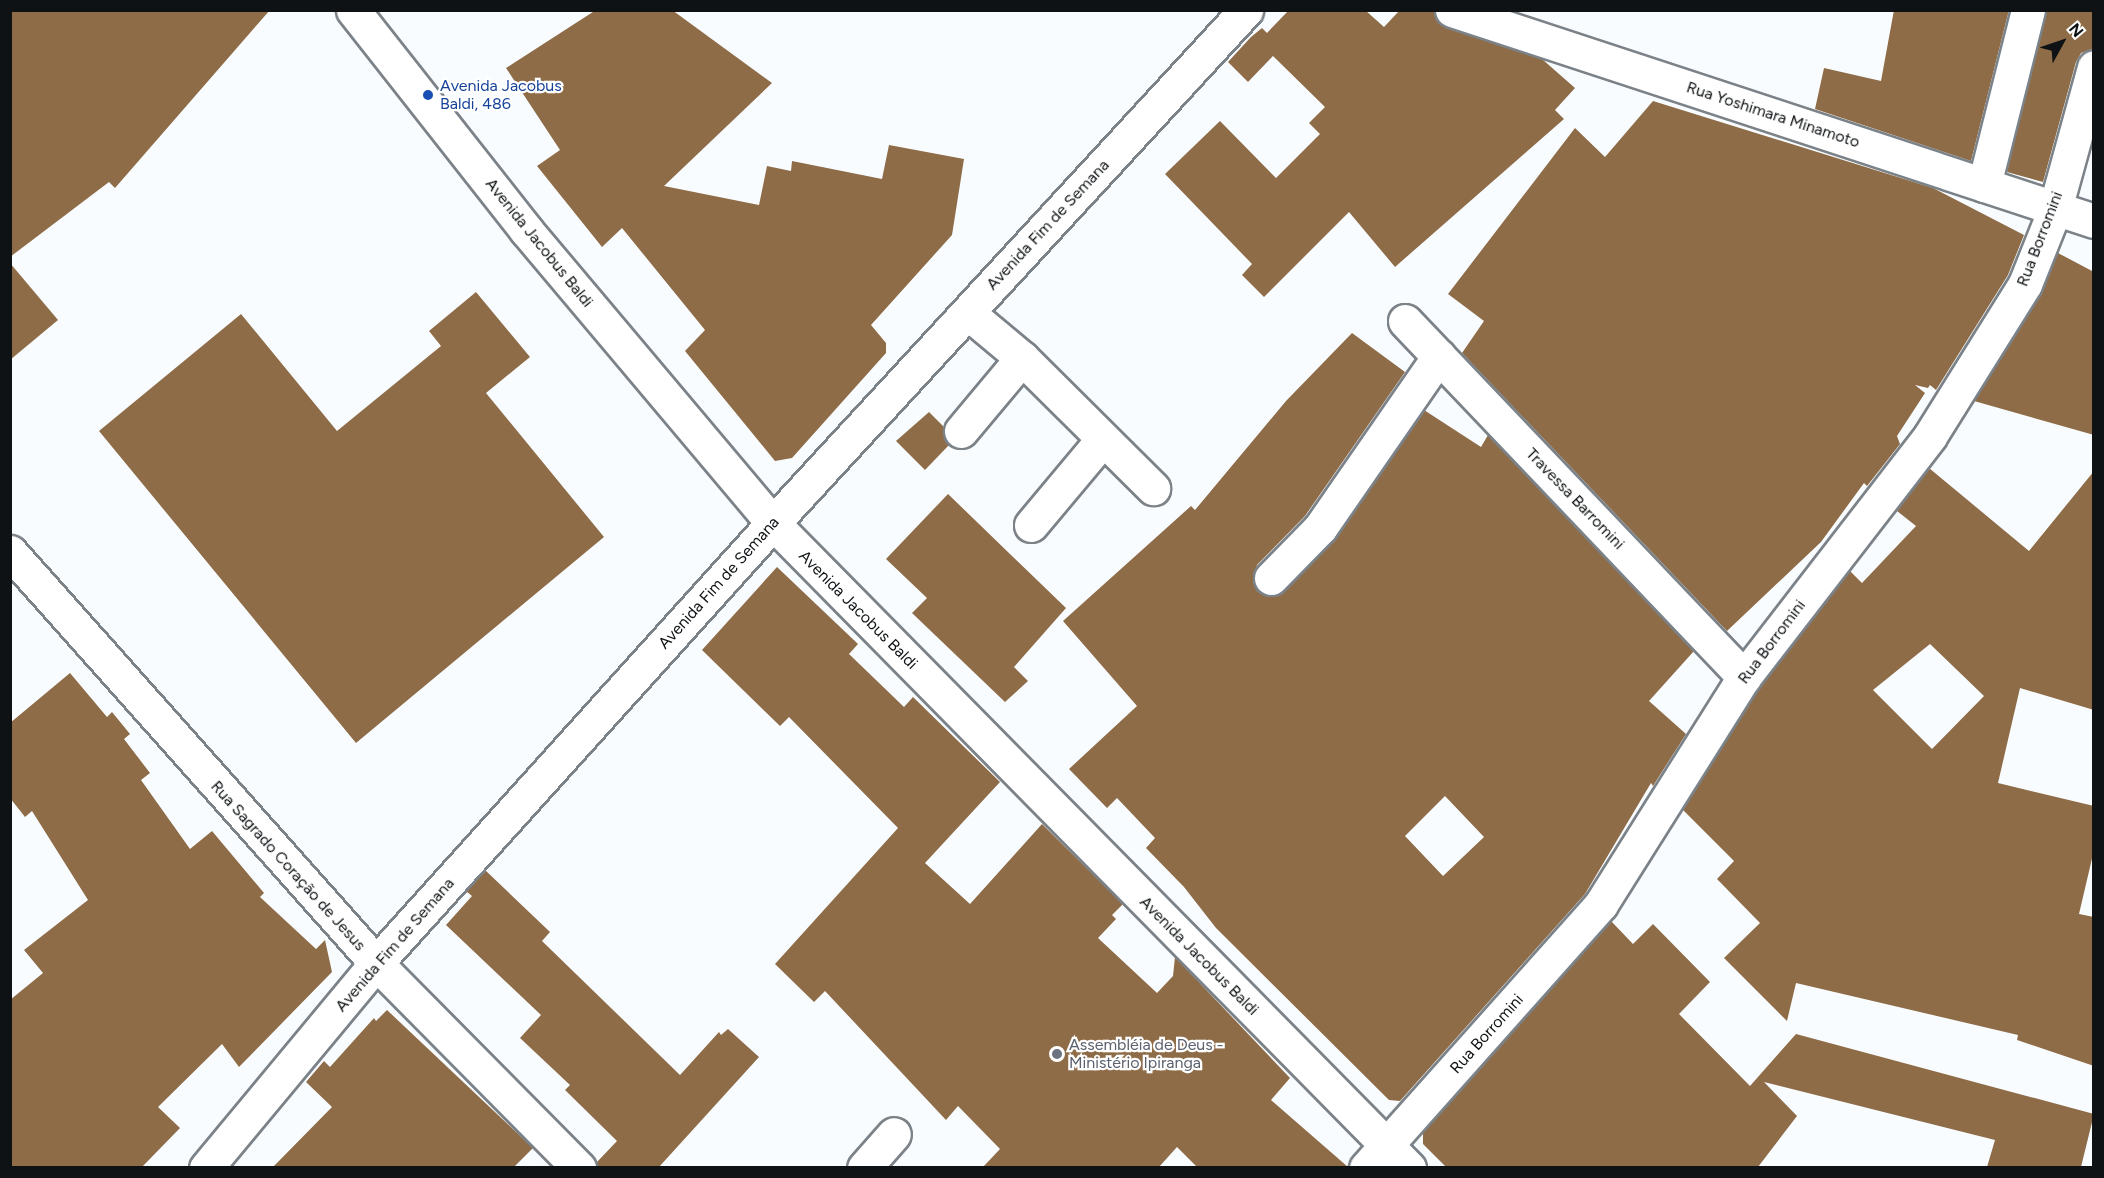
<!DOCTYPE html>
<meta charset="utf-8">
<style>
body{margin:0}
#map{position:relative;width:2104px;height:1178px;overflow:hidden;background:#f9fcff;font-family:Figtree,sans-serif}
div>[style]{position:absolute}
.building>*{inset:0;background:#8e6c47}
.roads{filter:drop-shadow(2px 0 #7b8288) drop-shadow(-2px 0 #7b8288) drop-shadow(0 2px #7b8288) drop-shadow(0 -2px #7b8288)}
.minor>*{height:33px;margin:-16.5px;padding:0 16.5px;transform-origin:16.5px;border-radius:16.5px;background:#fff}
.dots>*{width:16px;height:16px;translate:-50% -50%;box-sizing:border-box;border:3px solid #fff;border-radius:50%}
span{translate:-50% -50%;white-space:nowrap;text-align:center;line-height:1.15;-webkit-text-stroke:4.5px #fff;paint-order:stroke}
.transit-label{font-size:16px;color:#164399}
.left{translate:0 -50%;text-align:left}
.street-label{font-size:16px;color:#0f1214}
.worship-label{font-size:16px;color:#5b616d}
.frame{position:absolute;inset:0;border:12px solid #0f1214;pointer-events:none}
.north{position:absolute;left:2032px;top:12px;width:60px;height:60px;-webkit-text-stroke:4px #fff;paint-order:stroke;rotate:50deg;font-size:16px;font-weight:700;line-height:24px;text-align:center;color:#0f1214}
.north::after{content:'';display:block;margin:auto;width:21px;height:27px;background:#0f1214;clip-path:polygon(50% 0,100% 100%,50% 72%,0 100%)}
</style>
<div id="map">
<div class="building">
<i style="clip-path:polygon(10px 10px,270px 10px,115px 188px,109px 182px,10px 257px)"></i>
<i style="clip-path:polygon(596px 10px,672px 10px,772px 83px,664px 186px,759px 205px,767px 166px,791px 171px,792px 161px,882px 179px,889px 145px,964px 159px,952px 235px,871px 325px,886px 343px,886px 353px,792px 458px,775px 461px,685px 351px,705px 330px,622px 228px,602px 247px,537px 166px,560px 150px,506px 68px)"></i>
<i style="clip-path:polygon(1289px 10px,1365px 10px,1384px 27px,1400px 10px,1434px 10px,1438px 22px,1446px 28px,1542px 59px,1575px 88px,1555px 110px,1564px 119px,1395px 267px,1349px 212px,1264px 297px,1242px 275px,1252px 264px,1165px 174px,1220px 121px,1276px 178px,1320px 134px,1309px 123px,1325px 107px,1273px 56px,1248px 82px,1228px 62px,1251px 37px,1262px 28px,1267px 33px)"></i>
<i style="clip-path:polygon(1894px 10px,2009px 10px,1971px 161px,1815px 109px,1824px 68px,1881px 81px)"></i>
<i style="clip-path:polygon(2046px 10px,2094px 10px,2094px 42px,2092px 49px,2081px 53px,2076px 62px,2043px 182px,2007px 172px)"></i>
<i style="clip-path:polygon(1653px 101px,1933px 188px,2024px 235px,2008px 275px,1936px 390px,1930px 385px,1928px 388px,1915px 385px,1925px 393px,1897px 436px,1900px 444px,1867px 486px,1864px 483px,1821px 542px,1727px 631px,1462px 353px,1484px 321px,1448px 294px,1575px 128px,1605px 157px)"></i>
<i style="clip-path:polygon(2058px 253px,2094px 272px,2094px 435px,1974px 401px,2041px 294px)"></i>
<i style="clip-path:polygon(10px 263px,58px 320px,10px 360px)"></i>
<i style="clip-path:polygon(476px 292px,530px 357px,486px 393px,604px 537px,356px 743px,99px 431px,241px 314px,337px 431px,441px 346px,429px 331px)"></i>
<i style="clip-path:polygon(evenodd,1352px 333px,1405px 372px,1305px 516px,1257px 565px,1253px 582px,1258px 592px,1275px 596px,1284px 591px,1333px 541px,1424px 410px,1481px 447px,1488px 435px,1694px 651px,1649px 701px,1686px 734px,1653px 786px,1651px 783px,1585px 894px,1400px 1101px,1389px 1100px,1216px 928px,1184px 887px,1146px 848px,1155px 838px,1117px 798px,1107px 808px,1069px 769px,1137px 706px,1063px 621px,1191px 506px,1195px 510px,1286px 401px,1352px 333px,1445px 796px,1484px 837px,1443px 876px,1405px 836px,1445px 796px)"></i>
<i style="clip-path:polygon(929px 412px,943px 426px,949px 445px,925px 470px,896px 441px)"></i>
<i style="clip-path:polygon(evenodd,1929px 468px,2029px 551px,2094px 471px,2094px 710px,2020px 688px,1998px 783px,2094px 806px,2094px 850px,2079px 914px,2094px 917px,2094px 1066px,2017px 1040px,2018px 1035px,1796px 983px,1787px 1021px,1724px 958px,1760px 923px,1717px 879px,1734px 861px,1683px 810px,1759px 688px,1850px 571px,1862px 583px,1916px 526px,1897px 511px,1929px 468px,1930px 644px,1984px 696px,1932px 749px,1873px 690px,1930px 644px)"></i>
<i style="clip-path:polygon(948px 494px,1066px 608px,1014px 667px,1028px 681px,1005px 702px,912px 613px,927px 598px,886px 559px)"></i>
<i style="clip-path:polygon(777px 567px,858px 644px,849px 654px,904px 707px,913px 697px,1000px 782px,925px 863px,970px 904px,1042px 824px,1123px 904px,1112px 915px,1116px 919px,1098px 938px,1157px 993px,1173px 976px,1175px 957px,1290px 1078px,1271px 1100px,1348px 1167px,1197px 1167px,1177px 1147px,1159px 1167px,983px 1167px,1000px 1149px,958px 1106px,946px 1120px,825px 991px,814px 1002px,775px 964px,898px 828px,789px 717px,780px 726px,702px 650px)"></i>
<i style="clip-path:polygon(70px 673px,107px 717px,112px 712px,130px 734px,124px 739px,150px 773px,141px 780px,190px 849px,212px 831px,264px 893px,260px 897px,316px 949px,325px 940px,332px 972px,239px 1067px,222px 1044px,158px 1107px,180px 1128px,142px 1167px,10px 1167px,10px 1000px,43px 973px,24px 950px,88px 900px,32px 811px,25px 817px,10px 798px,10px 723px)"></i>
<i style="clip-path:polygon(485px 870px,550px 932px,542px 941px,680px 1075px,719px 1032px,721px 1035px,728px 1029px,759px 1057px,659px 1167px,597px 1167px,597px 1162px,617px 1141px,565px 1090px,570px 1085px,520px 1038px,541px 1015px,446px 925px,472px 896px,466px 891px)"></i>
<i style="clip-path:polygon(1611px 921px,1633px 944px,1653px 924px,1710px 982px,1679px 1014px,1750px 1086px,1796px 1034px,2094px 1114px,2081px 1167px,1987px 1167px,1995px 1140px,1764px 1082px,1797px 1116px,1758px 1167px,1446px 1167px,1423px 1144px,1423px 1132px)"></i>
<i style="clip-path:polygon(387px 1010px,533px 1148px,514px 1167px,273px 1167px,332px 1107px,306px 1082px,324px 1061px,330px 1067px,374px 1018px,376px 1021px)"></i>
</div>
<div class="roads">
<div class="minor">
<i style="left:353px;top:10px;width:280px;rotate:51.8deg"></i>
<i style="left:526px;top:230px;width:383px;rotate:49.9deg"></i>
<i style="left:773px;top:523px;width:906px;rotate:45.4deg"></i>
<i style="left:1452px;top:10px;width:676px;rotate:18.19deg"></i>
<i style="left:1984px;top:185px;width:180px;rotate:-75.9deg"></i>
<i style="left:968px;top:313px;width:70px;rotate:39.8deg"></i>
<i style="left:1022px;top:358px;width:185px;rotate:44.8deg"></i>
<i style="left:1405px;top:321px;width:492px;rotate:46.4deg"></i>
<i style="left:961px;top:431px;width:95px;rotate:-50.1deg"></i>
<i style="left:1031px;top:525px;width:112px;rotate:-50.1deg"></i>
<i style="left:10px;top:552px;width:550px;rotate:48.31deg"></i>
<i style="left:376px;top:963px;width:289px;rotate:45.3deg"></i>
<i style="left:1271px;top:578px;width:70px;rotate:-45.6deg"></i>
<i style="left:1320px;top:528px;width:209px;rotate:-55.3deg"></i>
<i style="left:206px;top:1168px;width:266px;rotate:-50.3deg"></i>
<i style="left:376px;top:963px;width:593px;rotate:-47.94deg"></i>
<i style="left:773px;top:523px;width:698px;rotate:-47.32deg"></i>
<i style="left:864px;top:1168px;width:45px;rotate:-48.6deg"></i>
<i style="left:1366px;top:1168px;width:353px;rotate:-48.3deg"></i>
<i style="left:1601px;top:904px;width:268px;rotate:-57.8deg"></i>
<i style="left:1744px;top:677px;width:304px;rotate:-52.3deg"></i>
<i style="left:1930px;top:436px;width:179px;rotate:-58deg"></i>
<i style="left:2025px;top:284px;width:81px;rotate:-68.2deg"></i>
<i style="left:2055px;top:209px;width:147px;rotate:-74.6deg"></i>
</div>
</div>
<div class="dots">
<i style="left:428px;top:95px;background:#1a4fb4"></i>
<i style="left:1057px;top:1054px;background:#6b7280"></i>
</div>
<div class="transit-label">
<span class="left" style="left:440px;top:95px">Avenida Jacobus<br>Baldi, 486</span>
</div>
<div class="street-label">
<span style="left:1773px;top:115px;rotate:18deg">Rua Yoshimara Minamoto</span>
<span style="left:1048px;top:225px;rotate:-47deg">Avenida Fim de Semana</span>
<span style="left:2040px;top:239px;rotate:-69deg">Rua Borromini</span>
<span style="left:539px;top:243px;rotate:51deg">Avenida Jacobus Baldi</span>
<span style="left:1575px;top:499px;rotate:46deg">Travessa Barromini</span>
<span style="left:719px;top:583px;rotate:-48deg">Avenida Fim de Semana</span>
<span style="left:858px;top:610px;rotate:45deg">Avenida Jacobus Baldi</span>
<span style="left:1772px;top:642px;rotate:-53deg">Rua Borromini</span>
<span style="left:288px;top:866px;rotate:48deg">Rua Sagrado Coração de Jesus</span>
<span style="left:395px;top:945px;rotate:-49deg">Avenida Fim de Semana</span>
<span style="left:1199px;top:956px;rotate:45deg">Avenida Jacobus Baldi</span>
<span style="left:1487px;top:1034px;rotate:-48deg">Rua Borromini</span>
</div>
<div class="worship-label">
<span class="left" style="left:1069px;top:1054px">Assembléia de Deus -<br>Ministério Ipiranga</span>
</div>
<div class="frame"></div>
<div class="north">N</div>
</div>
